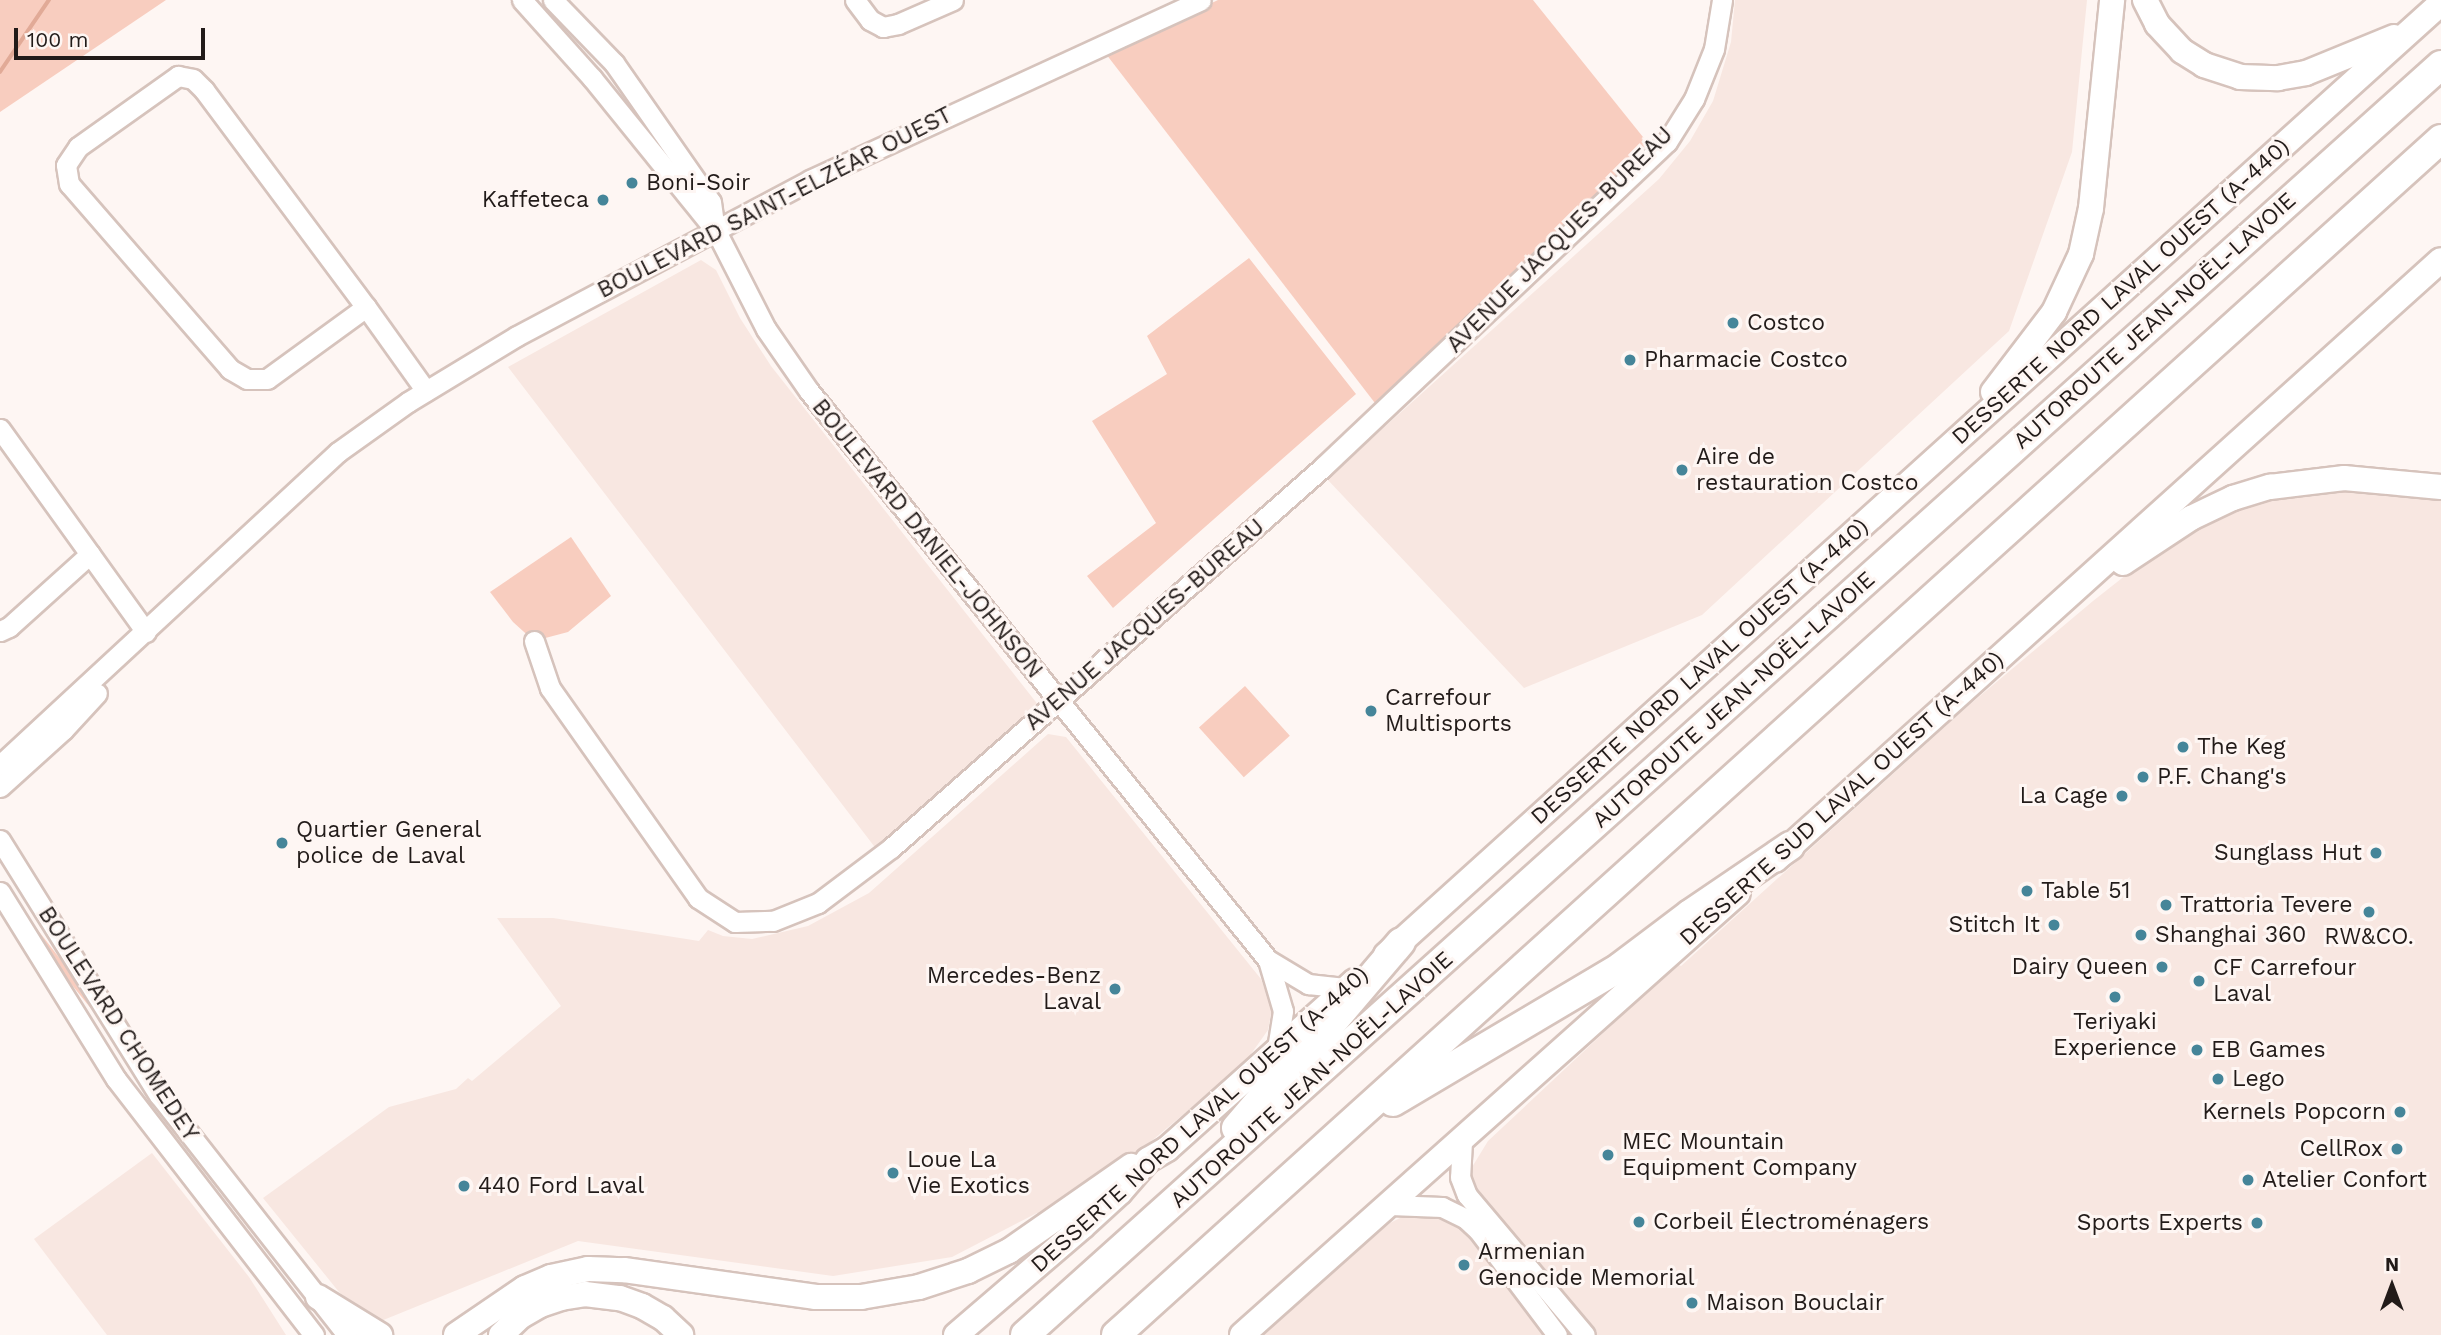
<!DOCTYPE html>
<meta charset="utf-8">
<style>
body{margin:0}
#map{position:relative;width:2441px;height:1335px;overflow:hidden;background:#fef6f3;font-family:"Work Sans",sans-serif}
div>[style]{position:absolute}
.built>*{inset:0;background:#f8e7e1}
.green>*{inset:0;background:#f8cdbf;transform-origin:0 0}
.stream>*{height:3.5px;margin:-1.75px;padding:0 1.75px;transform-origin:1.75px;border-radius:1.75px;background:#e1aa97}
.roads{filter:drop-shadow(2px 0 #d6c3bc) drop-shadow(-2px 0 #d6c3bc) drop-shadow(0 2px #d6c3bc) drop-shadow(0 -2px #d6c3bc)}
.minor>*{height:19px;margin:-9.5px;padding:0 9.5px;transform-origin:9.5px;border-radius:9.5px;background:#fff}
.major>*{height:24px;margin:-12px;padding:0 12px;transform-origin:12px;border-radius:12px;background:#fff}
.highway>*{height:28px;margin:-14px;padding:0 14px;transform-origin:14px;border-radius:14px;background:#fff}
.dots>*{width:19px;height:19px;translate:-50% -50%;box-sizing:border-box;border:4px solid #fef6f3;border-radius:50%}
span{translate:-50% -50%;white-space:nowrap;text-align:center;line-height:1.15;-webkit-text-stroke:6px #fef6f3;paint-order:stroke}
.poi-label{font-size:23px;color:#221b19}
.left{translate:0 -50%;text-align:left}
.right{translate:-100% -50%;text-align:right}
.street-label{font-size:23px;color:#221b19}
.north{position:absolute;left:2357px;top:1251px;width:70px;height:70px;-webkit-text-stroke:5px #fef6f3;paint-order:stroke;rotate:0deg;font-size:19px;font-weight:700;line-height:28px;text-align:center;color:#221b19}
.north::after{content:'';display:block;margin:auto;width:24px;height:32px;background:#221b19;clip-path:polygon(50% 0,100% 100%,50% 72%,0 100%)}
.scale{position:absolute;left:14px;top:28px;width:191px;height:32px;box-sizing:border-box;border:4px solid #221b19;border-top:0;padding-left:9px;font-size:21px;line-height:24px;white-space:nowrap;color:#221b19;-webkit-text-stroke:5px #fef6f3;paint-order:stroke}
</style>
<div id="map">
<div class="built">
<i style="clip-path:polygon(1735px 0,2087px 0,2072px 152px,2009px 331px,1702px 615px,1524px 688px,1327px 479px,1659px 179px,1690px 141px,1713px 101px,1731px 42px)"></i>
<i style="clip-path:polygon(701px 260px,716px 270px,740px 318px,771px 366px,1039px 706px,877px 850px,508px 367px)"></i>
<i style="clip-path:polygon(2290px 488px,2441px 493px,2441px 1335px,1595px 1335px,1473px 1191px,1469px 1172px,1488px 1141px,1677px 964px,1681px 966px,1968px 706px,2093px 601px,2183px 530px)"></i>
<i style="clip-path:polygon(1048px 734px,1066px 737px,1261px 979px,1272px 1009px,1268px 1030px,1251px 1054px,1252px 1057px,1124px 1164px,1045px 1220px,1037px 1213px,952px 1257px,833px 1276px,578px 1241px,376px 1323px,339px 1292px,263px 1198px,389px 1107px,456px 1089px,468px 1078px,472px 1081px,561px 1006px,497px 918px,553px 918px,699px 941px,708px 930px,723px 936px,752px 939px,808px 926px,869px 893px)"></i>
<i style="clip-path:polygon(152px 1153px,249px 1277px,286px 1335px,107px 1335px,34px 1239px)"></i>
<i style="clip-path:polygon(1423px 1211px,1461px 1222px,1547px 1335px,1261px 1335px,1390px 1223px,1410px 1213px)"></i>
</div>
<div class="green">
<i style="clip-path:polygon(0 0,166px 0,0 112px)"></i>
<i style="clip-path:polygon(1218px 0,1533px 0,1651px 147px,1378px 407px,1106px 54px)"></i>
<i style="clip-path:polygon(1249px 258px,1356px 394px,1113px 608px,1087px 576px,1156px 523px,1092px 421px,1167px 374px,1147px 336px)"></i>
<i style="clip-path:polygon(571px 537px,611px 596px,568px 632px,534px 641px,513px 622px,490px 592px)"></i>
<i style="left:1245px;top:686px;width:67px;height:62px;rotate:48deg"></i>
<i style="clip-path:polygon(30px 920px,68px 969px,93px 1011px,59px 969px)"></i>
</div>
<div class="stream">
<i style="left:0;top:72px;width:87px;rotate:-55.8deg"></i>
</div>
<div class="roads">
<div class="minor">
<i style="left:522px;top:0;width:105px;rotate:48.1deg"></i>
<i style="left:592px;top:78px;width:197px;rotate:51deg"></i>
<i style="left:716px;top:231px;width:110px;rotate:63deg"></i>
<i style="left:766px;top:329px;width:75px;rotate:55.3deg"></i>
<i style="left:809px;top:391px;width:731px;rotate:51.11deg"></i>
<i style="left:1268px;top:960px;width:47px;rotate:31deg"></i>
<i style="left:1308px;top:984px;width:39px;rotate:6deg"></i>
<i style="left:553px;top:0;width:88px;rotate:45.9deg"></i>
<i style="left:614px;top:63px;width:169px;rotate:55.1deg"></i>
<i style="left:711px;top:202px;width:28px;rotate:82deg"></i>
<i style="left:855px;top:0;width:25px;rotate:53deg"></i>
<i style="left:870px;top:20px;width:15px;rotate:28deg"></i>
<i style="left:883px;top:27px;width:15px;rotate:-11deg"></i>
<i style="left:898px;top:24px;width:60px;rotate:-23.6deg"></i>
<i style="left:366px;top:307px;width:122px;rotate:144deg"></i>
<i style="left:267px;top:379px;width:20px;rotate:180deg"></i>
<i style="left:247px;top:379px;width:20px;rotate:-150deg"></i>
<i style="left:230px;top:369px;width:245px;rotate:-131deg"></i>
<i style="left:69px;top:184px;width:19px;rotate:-99deg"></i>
<i style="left:66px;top:165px;width:22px;rotate:-56deg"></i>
<i style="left:78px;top:147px;width:123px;rotate:-35.4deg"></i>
<i style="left:178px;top:76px;width:15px;rotate:11deg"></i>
<i style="left:193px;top:79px;width:16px;rotate:45deg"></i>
<i style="left:204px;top:90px;width:271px;rotate:53.3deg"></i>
<i style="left:366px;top:307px;width:103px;rotate:54.5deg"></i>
<i style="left:0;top:429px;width:250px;rotate:54.3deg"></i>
<i style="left:0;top:631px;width:10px;rotate:-24deg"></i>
<i style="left:9px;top:627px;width:109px;rotate:-42deg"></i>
<i style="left:534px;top:641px;width:50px;rotate:71.2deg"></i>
<i style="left:550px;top:688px;width:257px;rotate:54.8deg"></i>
<i style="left:698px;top:898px;width:44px;rotate:33deg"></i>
<i style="left:735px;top:922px;width:38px;rotate:-2deg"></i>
<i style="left:773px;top:921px;width:48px;rotate:-21.8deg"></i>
<i style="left:818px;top:903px;width:91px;rotate:-37deg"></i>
<i style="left:891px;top:848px;width:576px;rotate:-41.41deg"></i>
<i style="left:1323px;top:467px;width:473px;rotate:-43.4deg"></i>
<i style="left:1667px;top:142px;width:51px;rotate:-57.9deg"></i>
<i style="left:1694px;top:99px;width:54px;rotate:-68.2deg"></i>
<i style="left:1714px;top:49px;width:50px;rotate:-80.7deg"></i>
<i style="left:0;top:765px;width:461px;rotate:-42.8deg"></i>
<i style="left:338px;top:452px;width:86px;rotate:-35.5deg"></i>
<i style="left:408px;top:402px;width:127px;rotate:-31.2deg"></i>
<i style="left:517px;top:336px;width:332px;rotate:-28deg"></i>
<i style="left:810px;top:180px;width:430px;rotate:-24.7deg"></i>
<i style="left:0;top:787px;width:85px;rotate:-42.1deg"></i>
<i style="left:63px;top:730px;width:50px;rotate:-47.4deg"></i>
<i style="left:0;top:840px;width:301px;rotate:58.1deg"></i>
<i style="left:159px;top:1095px;width:305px;rotate:51.9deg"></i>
<i style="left:0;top:892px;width:220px;rotate:58.2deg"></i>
<i style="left:116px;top:1079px;width:324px;rotate:52.3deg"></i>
<i style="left:1268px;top:960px;width:53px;rotate:73.6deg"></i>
<i style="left:1283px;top:1011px;width:39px;rotate:99deg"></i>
<i style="left:1462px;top:1141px;width:36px;rotate:93deg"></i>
<i style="left:1460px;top:1177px;width:19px;rotate:69deg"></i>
<i style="left:1467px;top:1195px;width:183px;rotate:49.9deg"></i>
<i style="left:1390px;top:1205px;width:52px;rotate:2.2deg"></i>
<i style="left:1442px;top:1207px;width:25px;rotate:26deg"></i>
<i style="left:1465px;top:1218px;width:18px;rotate:43deg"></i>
<i style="left:1478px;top:1230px;width:131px;rotate:53deg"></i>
</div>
<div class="major">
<i style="left:2145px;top:0;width:27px;rotate:63deg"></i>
<i style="left:2157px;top:24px;width:37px;rotate:47deg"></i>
<i style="left:2182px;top:51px;width:26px;rotate:32deg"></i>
<i style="left:2204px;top:65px;width:38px;rotate:18deg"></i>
<i style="left:2240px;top:77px;width:38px;rotate:2deg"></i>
<i style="left:2278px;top:78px;width:28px;rotate:-10deg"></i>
<i style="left:2306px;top:73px;width:95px;rotate:-22.2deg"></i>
<i style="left:1993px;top:392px;width:101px;rotate:-52.7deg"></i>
<i style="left:2054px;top:312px;width:64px;rotate:-65deg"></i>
<i style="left:2081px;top:254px;width:47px;rotate:-77.7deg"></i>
<i style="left:2091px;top:208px;width:209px;rotate:-84.2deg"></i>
<i style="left:2123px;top:563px;width:82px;rotate:-33.5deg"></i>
<i style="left:2191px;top:518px;width:47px;rotate:-25.5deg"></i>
<i style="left:2233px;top:498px;width:39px;rotate:-17deg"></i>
<i style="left:2270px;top:487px;width:75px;rotate:-6.9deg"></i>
<i style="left:2344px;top:478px;width:97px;rotate:5.3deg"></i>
<i style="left:1775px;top:860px;width:896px;rotate:-42.02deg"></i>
<i style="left:1386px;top:955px;width:1421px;rotate:-42.06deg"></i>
<i style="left:318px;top:1297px;width:73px;rotate:31.5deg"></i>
<i style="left:456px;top:1335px;width:83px;rotate:-34.3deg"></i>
<i style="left:525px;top:1288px;width:28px;rotate:-23deg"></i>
<i style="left:551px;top:1277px;width:38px;rotate:-12deg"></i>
<i style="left:588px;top:1269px;width:36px;rotate:2deg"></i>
<i style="left:624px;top:1270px;width:194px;rotate:8deg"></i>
<i style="left:816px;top:1297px;width:45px"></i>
<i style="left:861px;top:1297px;width:59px;rotate:-9.8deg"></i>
<i style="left:919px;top:1287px;width:52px;rotate:-18.1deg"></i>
<i style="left:968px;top:1271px;width:46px;rotate:-26deg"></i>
<i style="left:1009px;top:1251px;width:149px;rotate:-34.9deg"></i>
<i style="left:501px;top:1335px;width:28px;rotate:-44deg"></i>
<i style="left:521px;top:1316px;width:22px;rotate:-30deg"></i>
<i style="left:540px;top:1305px;width:22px;rotate:-18deg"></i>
<i style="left:561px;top:1298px;width:24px;rotate:-9deg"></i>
<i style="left:585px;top:1294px;width:35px;rotate:7deg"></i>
<i style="left:620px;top:1298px;width:23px;rotate:20deg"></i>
<i style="left:642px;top:1306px;width:24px;rotate:30deg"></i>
<i style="left:663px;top:1318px;width:25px;rotate:43deg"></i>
<i style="left:956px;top:1335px;width:166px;rotate:-40.6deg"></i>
<i style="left:1082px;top:1227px;width:52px;rotate:-42.6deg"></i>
<i style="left:1120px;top:1192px;width:43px;rotate:-48.8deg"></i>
<i style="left:1148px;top:1160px;width:22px;rotate:-30deg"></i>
<i style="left:1167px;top:1149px;width:252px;rotate:-41.8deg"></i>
<i style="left:1242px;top:1335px;width:664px;rotate:-41.71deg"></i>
</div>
<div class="highway">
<i style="left:1393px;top:1102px;width:264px;rotate:-30.7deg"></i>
<i style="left:1620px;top:967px;width:88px;rotate:-37.1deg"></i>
<i style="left:1690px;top:914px;width:121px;rotate:-34.2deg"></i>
<i style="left:1236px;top:1128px;width:74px;rotate:-49.4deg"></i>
<i style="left:1284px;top:1072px;width:61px;rotate:-45deg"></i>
<i style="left:1327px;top:1029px;width:114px;rotate:-49.6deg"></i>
<i style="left:1025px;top:1335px;width:1902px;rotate:-41.89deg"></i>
<i style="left:1116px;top:1335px;width:1785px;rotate:-42.07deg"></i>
</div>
</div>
<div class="dots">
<i style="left:632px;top:183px;background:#458599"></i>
<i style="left:603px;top:200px;background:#458599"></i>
<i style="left:1733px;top:323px;background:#458599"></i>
<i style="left:1630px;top:360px;background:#458599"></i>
<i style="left:1682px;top:470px;background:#458599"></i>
<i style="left:1371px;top:711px;background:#458599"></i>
<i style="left:2183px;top:747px;background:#458599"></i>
<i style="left:2143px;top:777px;background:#458599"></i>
<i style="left:2122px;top:796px;background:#458599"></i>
<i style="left:282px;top:843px;background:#458599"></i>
<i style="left:2376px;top:853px;background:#458599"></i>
<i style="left:2027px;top:891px;background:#458599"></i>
<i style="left:2166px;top:905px;background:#458599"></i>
<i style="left:2369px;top:912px;background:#458599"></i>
<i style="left:2054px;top:925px;background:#458599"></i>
<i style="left:2141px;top:935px;background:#458599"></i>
<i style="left:2162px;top:967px;background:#458599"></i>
<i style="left:2199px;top:981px;background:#458599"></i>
<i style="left:1115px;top:989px;background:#458599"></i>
<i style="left:2115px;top:997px;background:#458599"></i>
<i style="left:2197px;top:1050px;background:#458599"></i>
<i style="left:2218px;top:1079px;background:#458599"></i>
<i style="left:2400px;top:1112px;background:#458599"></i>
<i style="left:2397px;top:1149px;background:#458599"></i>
<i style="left:1608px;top:1155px;background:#458599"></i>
<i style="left:893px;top:1173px;background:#458599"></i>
<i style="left:2248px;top:1180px;background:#458599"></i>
<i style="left:464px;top:1186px;background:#458599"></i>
<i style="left:1639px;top:1222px;background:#458599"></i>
<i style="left:2257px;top:1223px;background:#458599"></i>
<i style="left:1464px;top:1265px;background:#458599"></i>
<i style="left:1692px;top:1303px;background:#458599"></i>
</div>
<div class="poi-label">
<span class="left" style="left:646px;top:183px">Boni-Soir</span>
<span class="right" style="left:589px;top:200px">Kaffeteca</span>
<span class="left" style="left:1747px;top:323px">Costco</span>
<span class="left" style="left:1644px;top:360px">Pharmacie Costco</span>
<span class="left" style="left:1696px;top:470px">Aire de<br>restauration Costco</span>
<span class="left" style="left:1385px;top:711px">Carrefour<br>Multisports</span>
<span class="left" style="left:2197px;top:747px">The Keg</span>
<span class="left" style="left:2157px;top:777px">P.F. Chang's</span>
<span class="right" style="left:2108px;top:796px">La Cage</span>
<span class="left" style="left:296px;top:843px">Quartier General<br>police de Laval</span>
<span class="right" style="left:2362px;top:853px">Sunglass Hut</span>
<span class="left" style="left:2041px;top:891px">Table 51</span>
<span class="left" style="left:2180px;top:905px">Trattoria Tevere</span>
<span class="right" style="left:2040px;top:925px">Stitch It</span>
<span class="left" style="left:2155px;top:935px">Shanghai 360</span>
<span style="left:2369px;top:937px">RW&amp;CO.</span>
<span class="right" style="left:2148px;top:967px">Dairy Queen</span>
<span class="left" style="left:2213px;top:981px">CF Carrefour<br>Laval</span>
<span class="right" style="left:1101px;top:989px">Mercedes-Benz<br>Laval</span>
<span style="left:2115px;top:1035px">Teriyaki<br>Experience</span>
<span class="left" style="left:2211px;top:1050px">EB Games</span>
<span class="left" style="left:2232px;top:1079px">Lego</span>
<span class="right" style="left:2386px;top:1112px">Kernels Popcorn</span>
<span class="left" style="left:1622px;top:1155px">MEC Mountain<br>Equipment Company</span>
<span class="right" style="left:2383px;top:1149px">CellRox</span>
<span class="left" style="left:907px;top:1173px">Loue La<br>Vie Exotics</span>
<span class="left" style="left:2262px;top:1180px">Atelier Confort</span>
<span class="left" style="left:478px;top:1186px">440 Ford Laval</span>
<span class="left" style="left:1653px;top:1222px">Corbeil Électroménagers</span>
<span class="right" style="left:2243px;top:1223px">Sports Experts</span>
<span class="left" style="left:1478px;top:1265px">Armenian<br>Genocide Memorial</span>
<span class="left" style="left:1706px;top:1303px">Maison Bouclair</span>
</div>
<div class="street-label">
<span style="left:775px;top:203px;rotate:-27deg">BOULEVARD SAINT-ELZÉAR OUEST</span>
<span style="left:1560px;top:240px;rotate:-45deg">AVENUE JACQUES-BUREAU</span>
<span style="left:2121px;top:292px;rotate:-42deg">DESSERTE NORD LAVAL OUEST (A-440)</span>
<span style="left:2155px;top:321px;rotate:-42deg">AUTOROUTE JEAN-NOËL-LAVOIE</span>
<span style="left:927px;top:539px;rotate:51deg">BOULEVARD DANIEL-JOHNSON</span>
<span style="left:1145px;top:625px;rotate:-41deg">AVENUE JACQUES-BUREAU</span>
<span style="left:1700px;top:672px;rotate:-42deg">DESSERTE NORD LAVAL OUEST (A-440)</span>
<span style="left:1734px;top:700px;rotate:-42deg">AUTOROUTE JEAN-NOËL-LAVOIE</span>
<span style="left:1842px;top:799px;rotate:-42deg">DESSERTE SUD LAVAL OUEST (A-440)</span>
<span style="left:118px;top:1024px;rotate:57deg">BOULEVARD CHOMEDEY</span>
<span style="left:1312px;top:1080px;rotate:-42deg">AUTOROUTE JEAN-NOËL-LAVOIE</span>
<span style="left:1200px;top:1120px;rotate:-42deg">DESSERTE NORD LAVAL OUEST (A-440)</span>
</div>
<div class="north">N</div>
<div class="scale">100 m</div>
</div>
